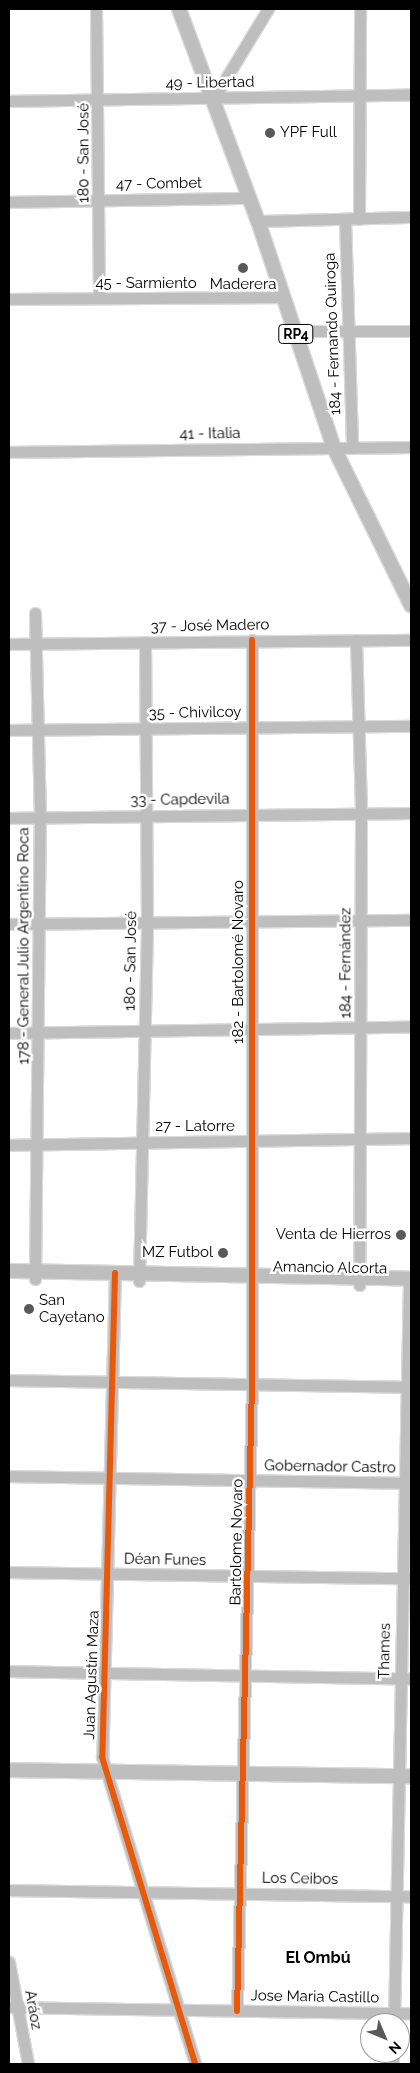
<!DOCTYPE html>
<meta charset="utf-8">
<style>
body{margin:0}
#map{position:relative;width:420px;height:2073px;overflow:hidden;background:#fff;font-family:Raleway,sans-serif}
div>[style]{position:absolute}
.roads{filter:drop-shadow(1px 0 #dbdbdb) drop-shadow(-1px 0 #dbdbdb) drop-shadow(0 1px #dbdbdb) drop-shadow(0 -1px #dbdbdb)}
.minor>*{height:11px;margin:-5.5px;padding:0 5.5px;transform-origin:5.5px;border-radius:5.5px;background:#bebebe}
.major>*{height:14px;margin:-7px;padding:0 7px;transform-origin:7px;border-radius:7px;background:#bebebe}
.cycleway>*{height:6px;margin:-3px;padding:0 3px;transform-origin:3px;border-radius:3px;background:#e8590c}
.dots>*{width:14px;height:14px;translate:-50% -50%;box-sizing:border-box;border:2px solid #fff;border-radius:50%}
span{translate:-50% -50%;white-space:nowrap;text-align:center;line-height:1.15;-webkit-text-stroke:5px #fff;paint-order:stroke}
.shield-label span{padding:1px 4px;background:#fff;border:1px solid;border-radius:4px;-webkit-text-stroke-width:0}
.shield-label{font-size:14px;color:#000;font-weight:700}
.street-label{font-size:15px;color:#000}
.poi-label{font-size:15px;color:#000}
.left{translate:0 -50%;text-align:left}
.right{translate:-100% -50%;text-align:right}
.neighbourhood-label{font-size:16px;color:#000;font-weight:700}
.frame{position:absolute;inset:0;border:10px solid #000;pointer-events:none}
.north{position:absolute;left:360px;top:2013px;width:50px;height:50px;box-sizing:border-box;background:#fff;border:1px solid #999;border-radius:50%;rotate:135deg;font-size:14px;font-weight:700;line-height:20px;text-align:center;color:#000}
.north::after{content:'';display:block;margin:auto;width:18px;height:22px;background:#595959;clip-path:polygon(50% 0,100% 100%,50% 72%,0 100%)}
</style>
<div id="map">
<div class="roads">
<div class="minor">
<i style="left:96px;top:9px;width:289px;rotate:89.4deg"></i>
<i style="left:214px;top:98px;width:104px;rotate:-58.8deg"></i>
<i style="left:9px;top:101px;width:402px;rotate:-0.9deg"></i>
<i style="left:9px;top:202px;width:240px;rotate:-1deg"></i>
<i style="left:345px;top:219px;width:229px;rotate:88.2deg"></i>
<i style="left:359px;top:219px;width:210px;rotate:-89.7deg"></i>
<i style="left:258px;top:221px;width:153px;rotate:-1.5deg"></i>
<i style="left:9px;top:299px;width:274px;rotate:-0.4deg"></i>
<i style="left:297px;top:336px;width:18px;rotate:-16deg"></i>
<i style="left:314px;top:331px;width:97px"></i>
<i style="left:9px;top:452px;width:402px;rotate:-0.7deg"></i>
<i style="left:356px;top:640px;width:173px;rotate:88.3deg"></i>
<i style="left:361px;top:813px;width:472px;rotate:90.2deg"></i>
<i style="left:9px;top:644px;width:402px;rotate:-0.6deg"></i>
<i style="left:9px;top:730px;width:402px;rotate:-0.6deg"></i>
<i style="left:9px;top:818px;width:402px;rotate:-0.7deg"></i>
<i style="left:9px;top:924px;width:402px;rotate:-0.6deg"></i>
<i style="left:9px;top:1033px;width:402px;rotate:-0.9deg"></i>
<i style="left:9px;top:1145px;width:402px;rotate:-1deg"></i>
<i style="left:115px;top:1273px;width:484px;rotate:91.5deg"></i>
<i style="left:102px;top:1757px;width:321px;rotate:73.1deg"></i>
<i style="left:35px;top:1279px;width:461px;rotate:-89.4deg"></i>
<i style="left:40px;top:818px;width:205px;rotate:-91.4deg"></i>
<i style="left:139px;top:1281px;width:358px;rotate:-88.7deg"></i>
<i style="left:147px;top:923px;width:281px;rotate:-90.4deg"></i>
<i style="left:9px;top:1380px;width:402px;rotate:1deg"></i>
<i style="left:9px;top:1476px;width:400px;rotate:1deg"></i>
<i style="left:9px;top:1572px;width:402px;rotate:0.9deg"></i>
<i style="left:9px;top:1671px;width:402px;rotate:1.1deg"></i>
<i style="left:9px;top:1890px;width:402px;rotate:0.9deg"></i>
<i style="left:9px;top:1962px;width:104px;rotate:79.4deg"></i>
<i style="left:9px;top:2007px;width:402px;rotate:0.9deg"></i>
<i style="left:237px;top:2011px;width:627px;rotate:-88.63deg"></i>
<i style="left:252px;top:1384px;width:744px;rotate:-90deg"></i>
<i style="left:394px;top:2023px;width:744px;rotate:-88.84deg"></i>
<i style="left:393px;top:2064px;width:11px;rotate:-90deg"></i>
</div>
<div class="major">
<i style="left:179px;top:9px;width:226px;rotate:69.6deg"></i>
<i style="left:258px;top:221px;width:239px;rotate:71.5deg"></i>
<i style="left:334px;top:448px;width:175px;rotate:63.9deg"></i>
<i style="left:9px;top:1271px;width:402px;rotate:1.1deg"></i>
<i style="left:9px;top:1770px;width:402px;rotate:0.9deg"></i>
</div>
</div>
<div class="cycleway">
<i style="left:115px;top:1273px;width:484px;rotate:91.5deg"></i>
<i style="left:102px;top:1757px;width:321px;rotate:73.1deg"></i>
<i style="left:237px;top:2011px;width:627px;rotate:-88.63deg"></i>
<i style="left:252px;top:1384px;width:744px;rotate:-90deg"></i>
</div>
<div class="dots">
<i style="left:270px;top:133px;background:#595959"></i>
<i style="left:243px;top:268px;background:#595959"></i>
<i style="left:401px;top:1235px;background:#595959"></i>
<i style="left:223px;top:1253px;background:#595959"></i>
<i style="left:29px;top:1309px;background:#595959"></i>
</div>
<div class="shield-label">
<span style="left:296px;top:334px">RP4</span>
</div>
<div class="street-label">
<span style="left:210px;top:83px;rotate:-1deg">49 - Libertad</span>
<span style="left:84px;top:153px;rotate:-90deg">180 - San José</span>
<span style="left:159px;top:184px;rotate:-1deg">47 - Combet</span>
<span style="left:146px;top:284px">45 - Sarmiento</span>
<span style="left:333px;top:334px;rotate:-92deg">184 - Fernando Quiroga</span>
<span style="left:210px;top:434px;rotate:-1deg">41 - Italia</span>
<span style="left:210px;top:626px;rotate:-1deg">37 - José Madero</span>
<span style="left:195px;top:713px;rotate:-1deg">35 - Chivilcoy</span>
<span style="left:180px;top:800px;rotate:-1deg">33 - Capdevila</span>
<span style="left:24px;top:946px;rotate:-90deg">178 - General Julio Argentino Roca</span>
<span style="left:131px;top:961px;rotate:-89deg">180 - San José</span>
<span style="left:239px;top:962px;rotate:-90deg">182 - Bartolomé Novaro</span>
<span style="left:346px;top:963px;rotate:-90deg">184 - Fernández</span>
<span style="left:195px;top:1127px">27 - Latorre</span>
<span style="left:330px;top:1268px;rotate:1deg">Amancio Alcorta</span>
<span style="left:330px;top:1467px;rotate:1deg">Gobernador Castro</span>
<span style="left:237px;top:1542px;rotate:-89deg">Bartolome Novaro</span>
<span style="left:165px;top:1560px;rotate:1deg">Déan Funes</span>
<span style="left:385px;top:1651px;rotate:-89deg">Thames</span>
<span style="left:92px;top:1675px;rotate:-88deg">Juan Agustín Maza</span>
<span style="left:300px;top:1879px;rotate:1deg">Los Ceibos</span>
<span style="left:315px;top:1997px;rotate:1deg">Jose Maria Castillo</span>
<span style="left:33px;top:2010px;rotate:80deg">Aráoz</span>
</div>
<div class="poi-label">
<span class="left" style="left:280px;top:133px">YPF Full</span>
<span style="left:243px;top:285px">Maderera</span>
<span class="right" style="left:391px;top:1235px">Venta de Hierros</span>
<span class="right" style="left:213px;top:1253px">MZ Futbol</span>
<span class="left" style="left:39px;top:1309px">San<br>Cayetano</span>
</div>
<div class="neighbourhood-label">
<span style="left:318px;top:1958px">El Ombú</span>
</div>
<div class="frame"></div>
<div class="north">N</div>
</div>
